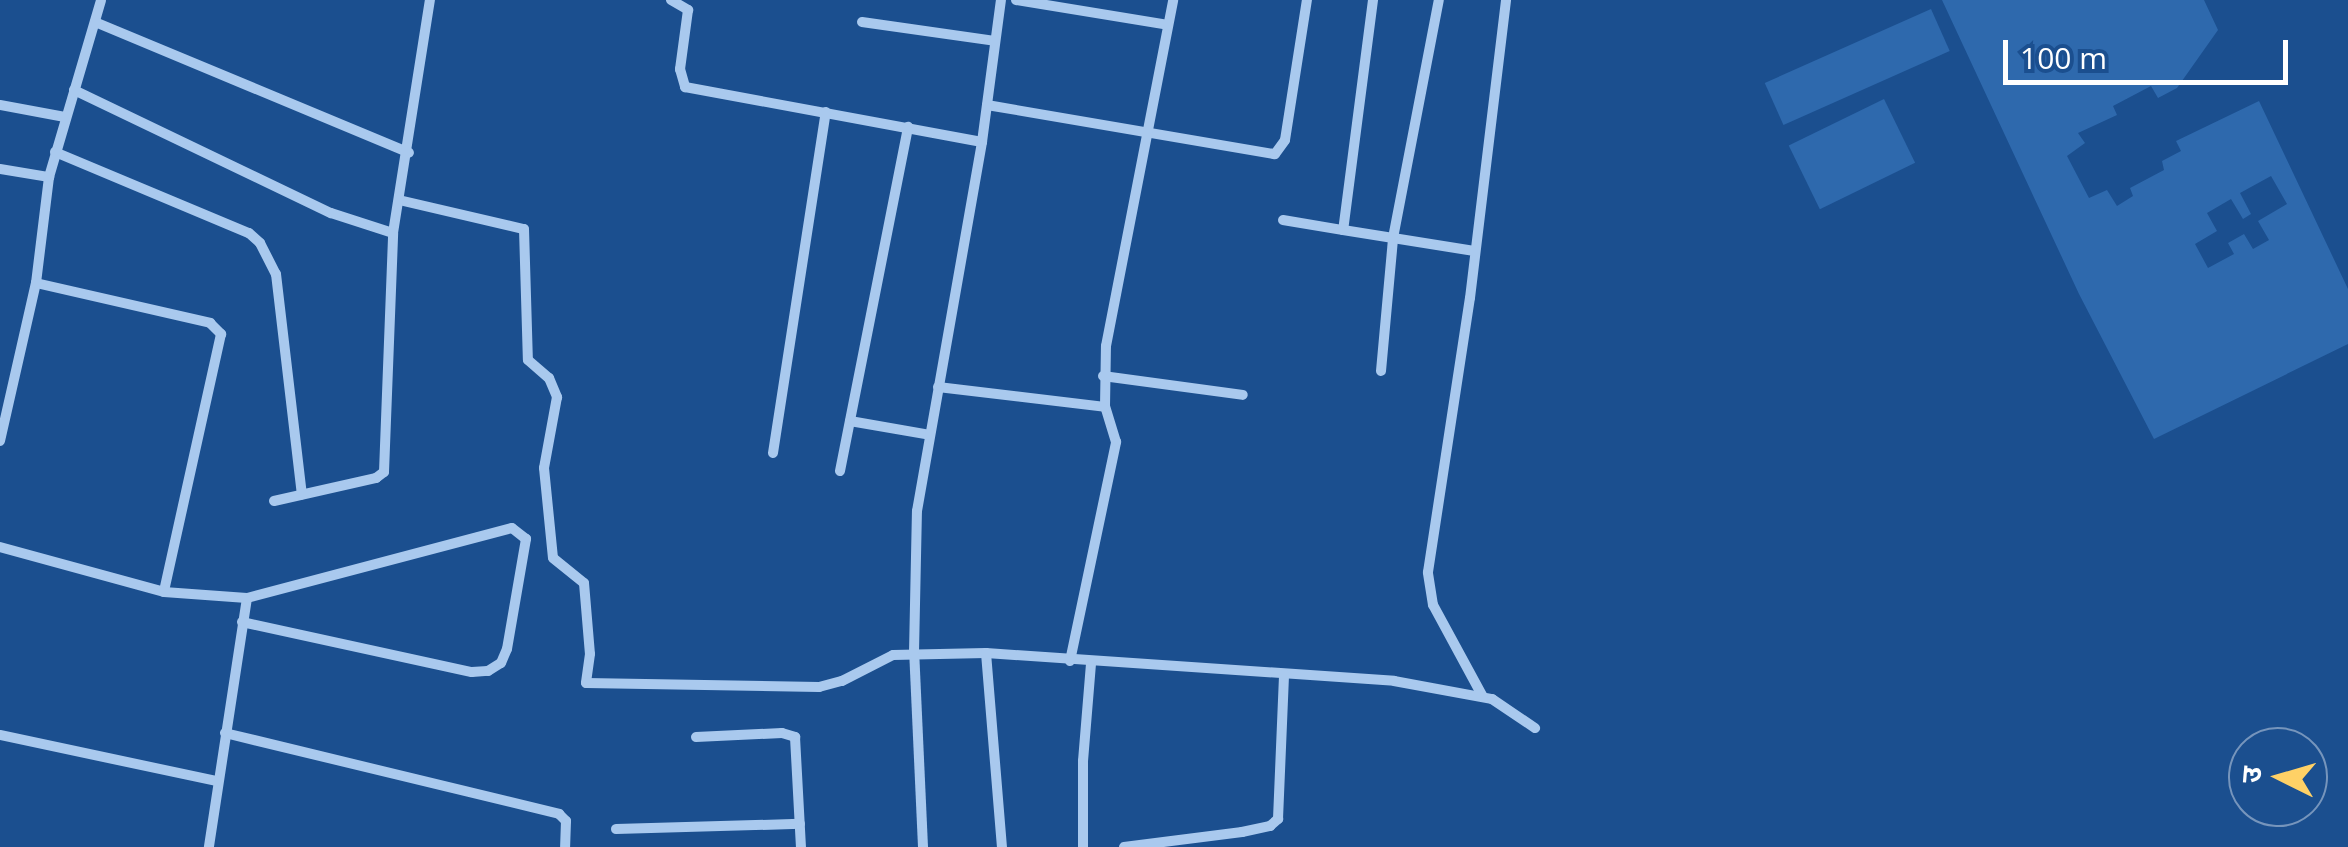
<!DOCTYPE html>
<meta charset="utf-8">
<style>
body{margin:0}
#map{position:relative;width:2348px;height:847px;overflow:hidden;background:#1b4f8f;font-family:"Open Sans","Noto Sans Devanagari",sans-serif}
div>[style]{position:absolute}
.green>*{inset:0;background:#2e69ad;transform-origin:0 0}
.minor>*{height:10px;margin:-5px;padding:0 5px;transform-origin:5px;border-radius:5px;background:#a9c9ee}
span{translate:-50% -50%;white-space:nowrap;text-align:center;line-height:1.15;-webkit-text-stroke:9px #1b4f8f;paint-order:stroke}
.north{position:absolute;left:2228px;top:727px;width:100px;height:100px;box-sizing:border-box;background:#1b4f8f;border:2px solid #7695bc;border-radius:50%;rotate:275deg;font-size:28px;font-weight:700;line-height:40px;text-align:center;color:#fff}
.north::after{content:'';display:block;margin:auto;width:35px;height:45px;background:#ffd166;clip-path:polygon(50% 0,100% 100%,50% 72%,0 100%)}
.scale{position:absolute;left:2003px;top:40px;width:285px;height:45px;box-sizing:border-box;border:5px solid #fff;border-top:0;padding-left:12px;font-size:30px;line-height:35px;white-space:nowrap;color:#fff;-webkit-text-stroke:8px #1b4f8f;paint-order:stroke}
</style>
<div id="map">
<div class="green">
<i style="clip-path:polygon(evenodd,1942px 0,2204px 0,2218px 30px,2177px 88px,2158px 98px,2151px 86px,2113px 106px,2117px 115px,2078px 133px,2085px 143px,2067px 156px,2089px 198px,2107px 190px,2117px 206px,2133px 196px,2130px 188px,2164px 170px,2162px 161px,2181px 151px,2176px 141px,2259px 101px,2348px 289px,2348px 344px,2154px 439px,2079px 294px,1942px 0,2271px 176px,2287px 204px,2258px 221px,2269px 240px,2253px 249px,2244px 234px,2228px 243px,2234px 254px,2208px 268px,2195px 244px,2217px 231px,2207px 213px,2231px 199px,2243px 219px,2251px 214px,2240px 193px,2271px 176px)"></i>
<i style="left:1931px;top:9px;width:46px;height:182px;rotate:66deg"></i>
<i style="left:1884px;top:99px;width:71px;height:106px;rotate:64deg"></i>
</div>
<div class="minor">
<i style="left:671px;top:0;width:20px;rotate:30deg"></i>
<i style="left:688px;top:10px;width:60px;rotate:97.7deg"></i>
<i style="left:680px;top:69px;width:19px;rotate:74deg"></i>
<i style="left:685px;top:87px;width:302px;rotate:10.5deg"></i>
<i style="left:1016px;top:0;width:154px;rotate:9.3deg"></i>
<i style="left:1373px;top:0;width:232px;rotate:97.4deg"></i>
<i style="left:1343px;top:230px;width:133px;rotate:9.1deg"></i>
<i style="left:95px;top:22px;width:340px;rotate:22.6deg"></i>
<i style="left:862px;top:22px;width:134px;rotate:8.1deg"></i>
<i style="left:74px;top:90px;width:285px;rotate:25.6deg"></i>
<i style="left:331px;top:213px;width:65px;rotate:17.9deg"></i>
<i style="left:0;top:105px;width:66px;rotate:10.5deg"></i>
<i style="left:987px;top:105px;width:292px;rotate:9.7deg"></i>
<i style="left:1275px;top:154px;width:17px;rotate:-54deg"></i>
<i style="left:1285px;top:140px;width:142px;rotate:-81.1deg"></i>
<i style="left:55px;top:152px;width:210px;rotate:22.7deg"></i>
<i style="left:249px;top:233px;width:15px;rotate:42deg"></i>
<i style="left:260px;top:243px;width:35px;rotate:63deg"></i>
<i style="left:276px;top:274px;width:222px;rotate:83.3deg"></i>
<i style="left:0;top:169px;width:50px;rotate:9.3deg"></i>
<i style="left:399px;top:200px;width:128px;rotate:13.1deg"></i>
<i style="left:524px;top:229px;width:131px;rotate:88.3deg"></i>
<i style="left:528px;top:360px;width:28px;rotate:41deg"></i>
<i style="left:549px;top:378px;width:21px;rotate:67deg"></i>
<i style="left:557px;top:397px;width:72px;rotate:100.4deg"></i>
<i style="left:544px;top:468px;width:90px;rotate:84.3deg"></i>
<i style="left:553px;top:558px;width:40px;rotate:39deg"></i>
<i style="left:584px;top:583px;width:71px;rotate:85.2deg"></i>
<i style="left:590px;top:654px;width:29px;rotate:98deg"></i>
<i style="left:586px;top:683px;width:233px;rotate:1deg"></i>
<i style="left:819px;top:687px;width:24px;rotate:-15deg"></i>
<i style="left:842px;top:681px;width:57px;rotate:-27deg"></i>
<i style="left:893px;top:655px;width:93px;rotate:-1.2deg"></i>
<i style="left:986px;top:653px;width:409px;rotate:3.9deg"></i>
<i style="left:1394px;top:681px;width:100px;rotate:10.4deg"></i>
<i style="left:1492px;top:699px;width:52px;rotate:34deg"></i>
<i style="left:1283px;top:220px;width:61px;rotate:9.5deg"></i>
<i style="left:36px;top:283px;width:179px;rotate:12.9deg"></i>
<i style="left:210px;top:323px;width:16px;rotate:45deg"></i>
<i style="left:221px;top:334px;width:264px;rotate:102.5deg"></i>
<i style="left:1381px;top:371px;width:134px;rotate:-84.8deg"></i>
<i style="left:1393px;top:238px;width:242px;rotate:-79.1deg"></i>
<i style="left:1103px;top:376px;width:141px;rotate:7.7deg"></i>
<i style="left:938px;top:387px;width:168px;rotate:6.8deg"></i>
<i style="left:850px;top:421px;width:81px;rotate:9.9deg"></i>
<i style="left:0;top:441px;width:162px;rotate:-77.2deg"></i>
<i style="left:36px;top:283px;width:107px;rotate:-83deg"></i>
<i style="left:49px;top:177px;width:184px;rotate:-73.6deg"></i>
<i style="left:773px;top:453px;width:345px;rotate:-81.2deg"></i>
<i style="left:840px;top:471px;width:351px;rotate:-78.8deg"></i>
<i style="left:274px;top:501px;width:105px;rotate:-12.7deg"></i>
<i style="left:376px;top:478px;width:10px;rotate:-37deg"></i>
<i style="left:384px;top:472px;width:239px;rotate:-87.8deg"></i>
<i style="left:393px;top:233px;width:236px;rotate:-81deg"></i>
<i style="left:0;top:547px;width:170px;rotate:15.3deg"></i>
<i style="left:164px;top:592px;width:83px;rotate:4.1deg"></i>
<i style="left:247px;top:598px;width:252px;rotate:98.7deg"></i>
<i style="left:242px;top:622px;width:235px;rotate:12.3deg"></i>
<i style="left:472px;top:672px;width:16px;rotate:-4deg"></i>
<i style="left:488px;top:671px;width:15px;rotate:-32deg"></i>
<i style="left:501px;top:663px;width:15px;rotate:-67deg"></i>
<i style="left:507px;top:649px;width:112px;rotate:-80.2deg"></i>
<i style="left:526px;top:539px;width:18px;rotate:-142deg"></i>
<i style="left:512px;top:528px;width:274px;rotate:165.2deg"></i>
<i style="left:986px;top:653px;width:195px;rotate:85.3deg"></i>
<i style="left:1070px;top:661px;width:224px;rotate:-78.1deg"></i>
<i style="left:1116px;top:442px;width:37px;rotate:-107deg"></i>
<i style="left:1105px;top:407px;width:61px;rotate:-89.1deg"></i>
<i style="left:1106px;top:346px;width:352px;rotate:-79deg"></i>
<i style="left:1483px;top:697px;width:105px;rotate:-118.5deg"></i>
<i style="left:1433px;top:605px;width:33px;rotate:-99deg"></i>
<i style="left:1428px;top:572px;width:277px;rotate:-81.3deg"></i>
<i style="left:1470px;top:298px;width:300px;rotate:-83.1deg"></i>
<i style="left:225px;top:733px;width:344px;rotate:13.6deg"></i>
<i style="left:559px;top:814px;width:10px;rotate:45deg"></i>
<i style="left:566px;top:821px;width:26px;rotate:92deg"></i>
<i style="left:0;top:735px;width:222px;rotate:12deg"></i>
<i style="left:696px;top:737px;width:86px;rotate:-2.7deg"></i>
<i style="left:782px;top:733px;width:14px;rotate:17deg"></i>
<i style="left:795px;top:737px;width:110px;rotate:86.9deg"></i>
<i style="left:616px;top:829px;width:184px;rotate:-1.6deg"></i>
<i style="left:923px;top:847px;width:195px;rotate:-92.6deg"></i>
<i style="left:914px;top:652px;width:141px;rotate:-88.8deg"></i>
<i style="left:917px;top:511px;width:375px;rotate:-80deg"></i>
<i style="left:982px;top:142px;width:143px;rotate:-82.4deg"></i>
<i style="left:1083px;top:847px;width:86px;rotate:-90deg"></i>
<i style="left:1083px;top:761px;width:98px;rotate:-85.3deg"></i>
<i style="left:1124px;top:847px;width:119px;rotate:-7.2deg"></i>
<i style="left:1242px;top:832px;width:29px;rotate:-12deg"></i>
<i style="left:1270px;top:826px;width:11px;rotate:-41deg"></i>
<i style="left:1278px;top:819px;width:145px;rotate:-87.6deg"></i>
</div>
<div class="north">उ</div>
<div class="scale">100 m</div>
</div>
